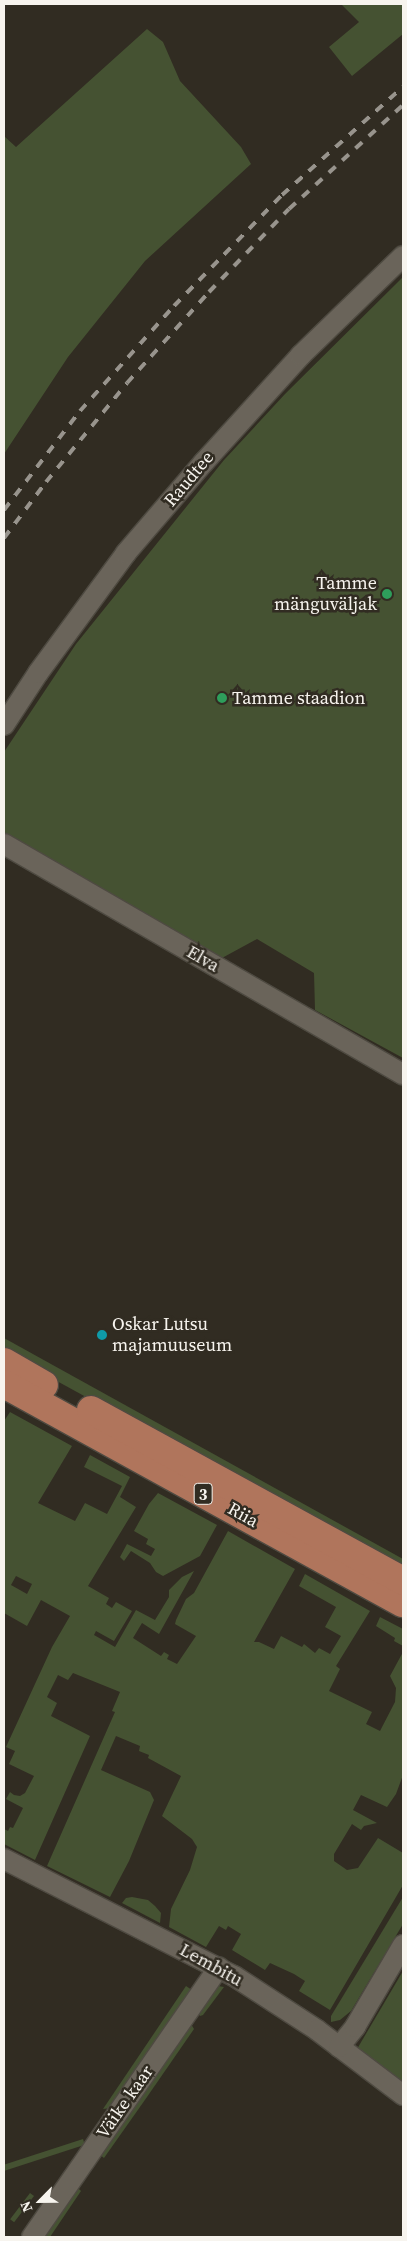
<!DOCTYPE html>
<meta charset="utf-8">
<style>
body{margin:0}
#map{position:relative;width:407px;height:2241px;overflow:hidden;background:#312c22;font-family:"Source Serif 4",serif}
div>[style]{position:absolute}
.green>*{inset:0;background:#455232;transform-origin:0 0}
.roads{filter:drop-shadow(1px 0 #4e4a41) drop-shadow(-1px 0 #4e4a41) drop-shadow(0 1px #4e4a41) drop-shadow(0 -1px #4e4a41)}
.minor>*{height:20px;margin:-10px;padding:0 10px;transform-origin:10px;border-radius:10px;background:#6a645a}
.trunk>*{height:28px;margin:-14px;padding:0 14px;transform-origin:14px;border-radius:14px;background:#b0755c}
.rail>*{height:4px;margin-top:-2px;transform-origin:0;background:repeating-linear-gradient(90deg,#98948d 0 9px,transparent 0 18px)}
.dots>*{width:14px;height:14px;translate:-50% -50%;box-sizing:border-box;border:2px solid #312c22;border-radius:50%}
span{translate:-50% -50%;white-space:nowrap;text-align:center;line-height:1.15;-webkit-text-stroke:5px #312c22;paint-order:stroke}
.shield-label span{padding:1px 4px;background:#312c22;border:1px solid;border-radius:4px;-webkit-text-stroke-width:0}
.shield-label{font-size:16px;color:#f7f4ee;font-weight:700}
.street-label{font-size:18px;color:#f7f4ee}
.poi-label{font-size:18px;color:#f7f4ee}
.right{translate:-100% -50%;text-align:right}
.left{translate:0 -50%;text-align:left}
.frame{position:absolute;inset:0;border:5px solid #f7f4ee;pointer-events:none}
.north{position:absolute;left:15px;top:2176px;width:50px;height:50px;-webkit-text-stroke:4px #312c22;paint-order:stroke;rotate:247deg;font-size:14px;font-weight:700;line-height:20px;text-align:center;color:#f7f4ee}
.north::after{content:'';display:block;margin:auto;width:18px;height:22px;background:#f7f4ee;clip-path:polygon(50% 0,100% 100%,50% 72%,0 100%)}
</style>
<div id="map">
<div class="green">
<i style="clip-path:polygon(341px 4px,403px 4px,403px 34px,352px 76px,329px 47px,359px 22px)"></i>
<i style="clip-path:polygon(147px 29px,163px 42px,180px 81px,241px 147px,251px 164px,145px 261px,68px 357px,4px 454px,4px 136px,16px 147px)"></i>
<i style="clip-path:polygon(403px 277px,403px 1058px,315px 1010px,314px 973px,257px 939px,222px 958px,4px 834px,4px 752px,76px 644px,224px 460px,285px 394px)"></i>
<i style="clip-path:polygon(4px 1338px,403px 1559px,403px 1571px,4px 1352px)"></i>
<i style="clip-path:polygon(evenodd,10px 1412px,72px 1446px,38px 1503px,75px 1521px,85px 1503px,107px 1514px,122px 1486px,84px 1467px,90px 1455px,130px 1477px,120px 1497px,136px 1507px,88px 1586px,109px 1598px,106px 1604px,112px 1608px,116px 1602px,132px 1611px,114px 1641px,96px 1631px,94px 1635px,115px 1647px,136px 1610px,155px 1620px,169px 1597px,169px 1590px,182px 1577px,194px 1571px,159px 1634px,142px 1623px,133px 1638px,161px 1656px,164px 1652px,169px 1655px,167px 1659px,177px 1664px,196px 1636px,175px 1624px,176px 1620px,186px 1599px,194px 1593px,228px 1531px,295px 1569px,254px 1642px,259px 1642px,274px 1649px,281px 1636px,302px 1647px,304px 1644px,315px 1653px,319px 1648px,330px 1654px,341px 1636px,325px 1627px,336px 1607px,299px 1586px,305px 1574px,370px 1611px,336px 1666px,340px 1669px,329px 1691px,372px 1712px,366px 1724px,380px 1731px,395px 1702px,396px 1688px,390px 1676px,403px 1652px,403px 1775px,396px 1794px,387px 1807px,361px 1795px,353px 1810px,377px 1823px,364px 1826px,361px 1830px,352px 1824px,334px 1854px,334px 1861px,347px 1870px,358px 1868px,378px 1838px,403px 1853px,403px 1885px,330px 2010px,299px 1991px,305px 1981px,294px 1974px,270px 1963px,265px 1970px,232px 1950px,241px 1934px,228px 1926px,226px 1930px,219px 1926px,206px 1947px,169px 1927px,171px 1909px,190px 1870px,197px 1847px,192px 1839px,162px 1816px,181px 1776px,148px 1758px,149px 1755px,139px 1751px,140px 1746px,116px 1736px,101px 1770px,150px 1792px,154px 1800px,129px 1861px,110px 1897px,47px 1866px,115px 1712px,112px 1711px,120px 1692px,73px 1673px,68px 1680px,58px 1675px,47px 1697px,57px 1703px,51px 1716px,90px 1736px,35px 1860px,4px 1844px,4px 1829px,8px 1831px,10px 1827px,13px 1828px,23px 1808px,6px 1799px,10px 1792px,14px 1795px,20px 1796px,25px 1793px,34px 1776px,9px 1764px,15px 1751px,6px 1747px,52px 1647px,70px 1616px,41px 1600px,27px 1626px,4px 1613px,4px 1421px,10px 1412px,16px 1576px,32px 1584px,27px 1594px,11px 1585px,16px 1576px)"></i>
<i style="clip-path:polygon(158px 1493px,217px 1525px,200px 1556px,163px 1576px,156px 1572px,150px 1563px,131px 1551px,124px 1561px,120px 1557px,127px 1544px,151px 1556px,155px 1549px,146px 1544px,148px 1539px,134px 1531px,149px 1504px)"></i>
<i style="clip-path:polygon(380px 1617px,403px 1629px,403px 1646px,394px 1641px,395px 1638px,376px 1626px)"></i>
<i style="clip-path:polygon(132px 1897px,148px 1900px,155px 1906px,161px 1913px,160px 1923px,122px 1903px,126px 1898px)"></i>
<i style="clip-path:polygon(403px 1897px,403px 1924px,351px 2011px,340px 2020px,331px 2022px,331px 2016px)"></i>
<i style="clip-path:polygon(403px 1971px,403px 2083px,357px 2049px)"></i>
<i style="clip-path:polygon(186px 1986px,192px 1990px,111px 2108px,103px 2109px)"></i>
<i style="clip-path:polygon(218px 1986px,224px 1987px,203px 2015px,200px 2016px,198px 2013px)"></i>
<i style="clip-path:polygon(191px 2024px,194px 2029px,147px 2097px,104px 2158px,100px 2155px)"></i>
<i style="left:83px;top:2139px;width:6px;height:108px;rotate:72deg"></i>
<i style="clip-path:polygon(77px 2187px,81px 2191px,50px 2237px,44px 2237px)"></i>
<i style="left:30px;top:2193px;width:5px;height:33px;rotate:37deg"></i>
</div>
<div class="roads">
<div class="minor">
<i style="left:4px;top:725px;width:62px;rotate:-56.8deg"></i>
<i style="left:38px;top:673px;width:149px;rotate:-53.7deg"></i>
<i style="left:126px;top:553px;width:120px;rotate:-49.4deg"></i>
<i style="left:204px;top:462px;width:144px;rotate:-47.8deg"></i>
<i style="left:301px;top:355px;width:142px;rotate:-44.1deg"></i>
<i style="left:4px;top:844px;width:461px;rotate:30deg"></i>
<i style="left:4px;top:1859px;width:258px;rotate:27deg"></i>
<i style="left:234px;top:1976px;width:99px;rotate:33deg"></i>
<i style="left:317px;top:2030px;width:108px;rotate:37.1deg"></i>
<i style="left:339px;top:2047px;width:26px;rotate:-51deg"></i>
<i style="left:355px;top:2027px;width:95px;rotate:-59.7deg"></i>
<i style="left:32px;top:2237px;width:328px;rotate:-55.3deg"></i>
</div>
<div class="trunk">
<i style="left:4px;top:1362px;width:46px;rotate:29.9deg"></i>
<i style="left:4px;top:1384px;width:455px;rotate:28.8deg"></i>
<i style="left:91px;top:1410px;width:356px;rotate:28.7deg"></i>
</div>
</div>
<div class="rail">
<i style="left:4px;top:510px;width:125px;rotate:-52.5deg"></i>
<i style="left:80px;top:411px;width:141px;rotate:-48.2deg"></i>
<i style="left:174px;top:306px;width:155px;rotate:-45.8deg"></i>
<i style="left:282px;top:195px;width:162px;rotate:-41.8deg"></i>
<i style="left:4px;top:538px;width:70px;rotate:-53.1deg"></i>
<i style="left:46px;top:482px;width:128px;rotate:-50.7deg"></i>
<i style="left:127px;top:383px;width:122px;rotate:-48deg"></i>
<i style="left:209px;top:292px;width:115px;rotate:-46.1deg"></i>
<i style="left:289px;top:209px;width:154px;rotate:-42.4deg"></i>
</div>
<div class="dots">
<i style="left:387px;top:594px;background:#2e9e5b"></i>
<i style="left:222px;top:698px;background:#2e9e5b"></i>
<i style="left:102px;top:1335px;background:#0f9aa8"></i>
</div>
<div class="shield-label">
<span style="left:203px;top:1494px">3</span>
</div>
<div class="street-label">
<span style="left:189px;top:479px;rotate:-50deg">Raudtee</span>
<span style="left:203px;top:959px;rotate:30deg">Elva</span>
<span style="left:243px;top:1515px;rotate:29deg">Riia</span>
<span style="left:211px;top:1965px;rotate:29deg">Lembitu</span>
<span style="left:125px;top:2102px;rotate:-55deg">Väike kaar</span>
</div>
<div class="poi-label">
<span class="right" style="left:377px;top:594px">Tamme<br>mänguväljak</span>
<span class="left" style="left:232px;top:698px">Tamme staadion</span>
<span class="left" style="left:112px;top:1335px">Oskar Lutsu<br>majamuuseum</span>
</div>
<div class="frame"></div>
<div class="north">N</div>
</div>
